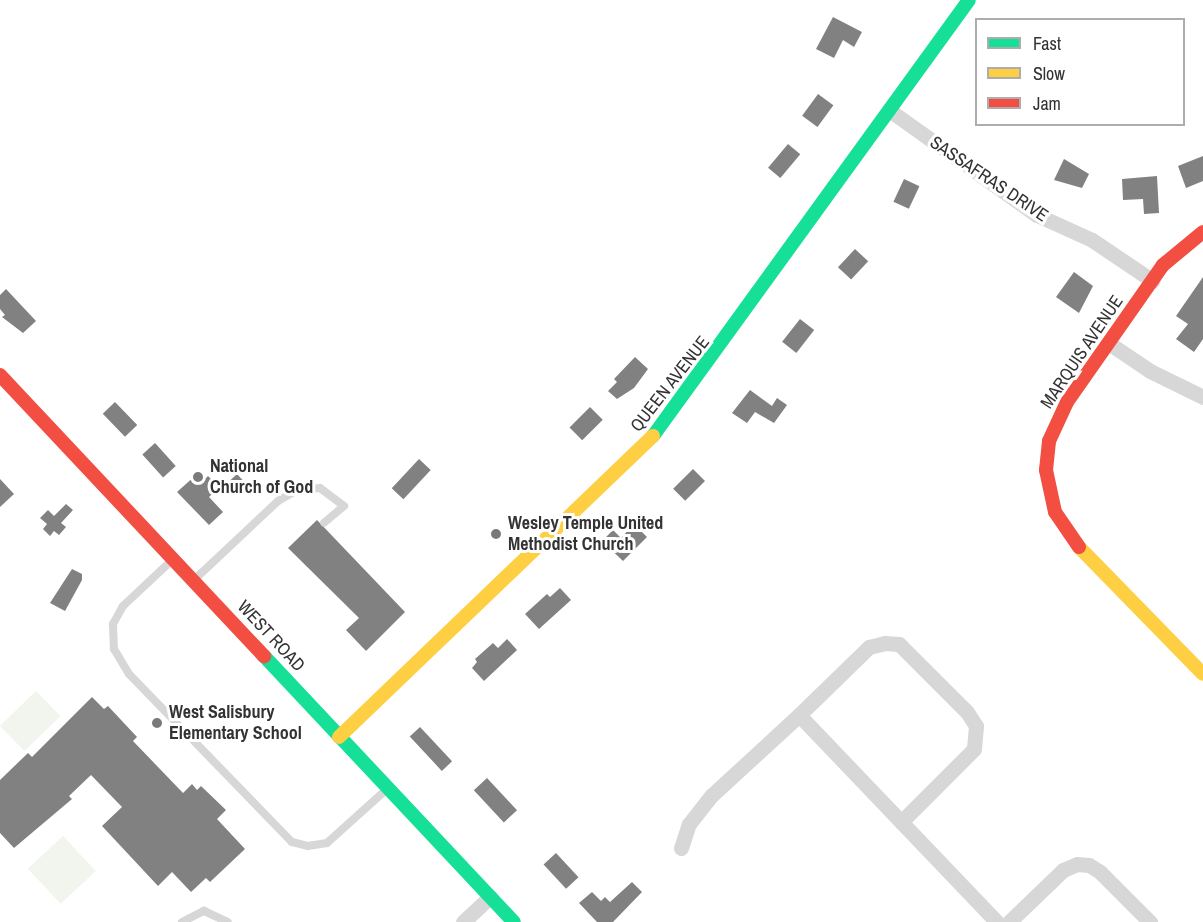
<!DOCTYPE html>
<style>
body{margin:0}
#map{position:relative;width:1203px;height:922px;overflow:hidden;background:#fff;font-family:"Archivo Narrow",sans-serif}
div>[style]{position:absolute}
.green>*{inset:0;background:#f1f5ed;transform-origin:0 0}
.building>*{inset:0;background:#818181;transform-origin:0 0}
.lane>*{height:8px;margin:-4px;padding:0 4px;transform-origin:4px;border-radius:4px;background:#d7d7d7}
.street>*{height:15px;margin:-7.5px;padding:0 7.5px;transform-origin:7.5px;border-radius:7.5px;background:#d7d7d7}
.fast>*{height:14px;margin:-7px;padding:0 7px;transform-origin:7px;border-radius:7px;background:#16e098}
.slow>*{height:14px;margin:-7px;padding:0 7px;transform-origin:7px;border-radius:7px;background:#ffcf43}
.jam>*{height:14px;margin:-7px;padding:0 7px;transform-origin:7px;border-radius:7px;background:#f24e42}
.dots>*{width:16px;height:16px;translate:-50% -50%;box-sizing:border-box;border:3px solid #fff;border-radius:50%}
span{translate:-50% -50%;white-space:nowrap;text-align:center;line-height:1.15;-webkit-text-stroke:6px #fff;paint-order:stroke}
.street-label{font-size:18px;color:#333}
.poi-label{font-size:18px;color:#333;font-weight:700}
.left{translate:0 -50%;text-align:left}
.legend{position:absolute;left:975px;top:18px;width:210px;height:108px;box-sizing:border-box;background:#fff;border:2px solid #adadad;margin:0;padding:8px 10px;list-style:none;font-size:18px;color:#333}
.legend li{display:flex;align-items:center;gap:12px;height:30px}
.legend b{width:30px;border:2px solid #adadad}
</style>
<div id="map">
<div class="green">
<i style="left:36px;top:691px;width:35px;height:50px;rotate:46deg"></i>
<i style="left:63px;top:836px;width:48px;height:48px;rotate:47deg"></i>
</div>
<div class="building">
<i style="clip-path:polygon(833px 17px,862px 32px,854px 47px,843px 40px,834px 58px,816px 49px)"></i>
<i style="left:818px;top:94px;width:19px;height:27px;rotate:36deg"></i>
<i style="left:788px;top:144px;width:16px;height:31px;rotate:40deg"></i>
<i style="clip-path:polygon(1203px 156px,1203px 181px,1186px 188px,1178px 166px)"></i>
<i style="clip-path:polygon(1064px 159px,1089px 174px,1082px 188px,1054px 180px)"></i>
<i style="clip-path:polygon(1157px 176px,1159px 213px,1144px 214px,1143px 199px,1123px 200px,1122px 179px)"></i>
<i style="left:904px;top:179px;width:17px;height:25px;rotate:25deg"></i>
<i style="left:855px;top:249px;width:18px;height:25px;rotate:43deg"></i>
<i style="clip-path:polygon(1074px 272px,1093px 286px,1079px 313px,1056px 297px)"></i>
<i style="clip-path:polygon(1203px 277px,1203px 339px,1194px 352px,1176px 339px,1188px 324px,1176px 316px)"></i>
<i style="clip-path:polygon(6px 289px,36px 321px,23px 333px,2px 317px,5px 315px,0 309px,0 295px)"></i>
<i style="left:800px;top:319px;width:18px;height:29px;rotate:38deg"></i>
<i style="clip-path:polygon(635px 357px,648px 369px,634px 388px,617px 399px,608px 391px,617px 382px,614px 379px)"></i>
<i style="clip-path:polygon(750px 390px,772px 406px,777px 398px,787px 405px,774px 423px,755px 412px,747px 423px,732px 413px)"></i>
<i style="left:115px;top:402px;width:32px;height:17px;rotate:46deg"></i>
<i style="left:590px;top:407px;width:18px;height:29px;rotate:45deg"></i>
<i style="left:155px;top:443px;width:31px;height:17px;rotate:48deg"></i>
<i style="left:419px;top:459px;width:16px;height:40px;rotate:43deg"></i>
<i style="left:693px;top:469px;width:17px;height:28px;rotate:45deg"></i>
<i style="left:237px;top:474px;width:18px;height:11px;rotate:47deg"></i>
<i style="clip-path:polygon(196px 475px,202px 482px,208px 476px,219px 487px,209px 497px,223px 512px,209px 525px,177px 492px)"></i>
<i style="clip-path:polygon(0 479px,14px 494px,0 507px)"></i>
<i style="clip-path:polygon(66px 504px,73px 510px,61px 523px,66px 527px,59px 535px,54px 531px,50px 536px,43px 529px,47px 524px,40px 518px,48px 510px,54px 516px)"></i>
<i style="clip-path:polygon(317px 520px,405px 612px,366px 651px,346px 630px,359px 618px,288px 548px)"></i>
<i style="clip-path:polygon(634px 524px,647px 537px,623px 561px,602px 541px,613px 530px,621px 538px)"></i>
<i style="clip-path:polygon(72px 569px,82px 574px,82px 580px,65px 611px,50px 603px)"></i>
<i style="clip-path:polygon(560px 588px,571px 600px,539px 629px,525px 614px,547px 594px,550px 597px)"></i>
<i style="clip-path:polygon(507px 639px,517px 650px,484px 681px,472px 668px,477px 662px,475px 659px,493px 643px,498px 648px)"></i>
<i style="clip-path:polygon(92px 697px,104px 709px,108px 706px,137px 737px,133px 741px,183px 793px,192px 784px,197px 790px,201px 786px,226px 810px,217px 819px,245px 849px,210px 882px,206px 878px,191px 892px,172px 872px,158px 886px,102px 826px,122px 807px,91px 775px,69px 796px,72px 799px,14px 848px,0 833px,0 780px,28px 753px,32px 757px)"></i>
<i style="left:420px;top:727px;width:47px;height:14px;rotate:47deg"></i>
<i style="left:487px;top:778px;width:44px;height:18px;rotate:47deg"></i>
<i style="left:556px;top:853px;width:33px;height:17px;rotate:47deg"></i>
<i style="clip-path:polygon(632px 882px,642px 892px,613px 922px,597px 922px,579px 903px,592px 892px,601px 901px,605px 897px,610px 902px)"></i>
</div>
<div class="lane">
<i style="left:171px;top:561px;width:66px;rotate:136.8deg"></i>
<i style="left:123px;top:606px;width:21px;rotate:119deg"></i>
<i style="left:113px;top:624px;width:25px;rotate:88deg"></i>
<i style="left:114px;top:649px;width:29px;rotate:59deg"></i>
<i style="left:129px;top:674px;width:234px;rotate:45.9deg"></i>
<i style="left:292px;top:842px;width:16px;rotate:14deg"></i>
<i style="left:308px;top:846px;width:19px;rotate:-9deg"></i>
<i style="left:327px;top:843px;width:81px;rotate:-42deg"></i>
<i style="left:195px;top:579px;width:114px;rotate:-43.2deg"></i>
<i style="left:278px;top:501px;width:22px;rotate:-30deg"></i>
<i style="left:297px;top:490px;width:23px;rotate:-5deg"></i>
<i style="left:320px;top:488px;width:30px;rotate:37deg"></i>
<i style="left:344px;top:506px;width:26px;rotate:140deg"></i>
<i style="left:182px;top:922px;width:25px;rotate:-27deg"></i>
<i style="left:204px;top:911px;width:26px;rotate:25deg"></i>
</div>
<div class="street">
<i style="left:889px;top:110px;width:181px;rotate:35.4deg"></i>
<i style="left:1037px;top:215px;width:60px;rotate:24.4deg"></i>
<i style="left:1092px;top:240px;width:73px;rotate:33.9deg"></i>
<i style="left:1110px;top:344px;width:48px;rotate:34deg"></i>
<i style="left:1150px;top:371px;width:59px;rotate:26.1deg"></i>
<i style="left:799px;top:715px;width:98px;rotate:-44.2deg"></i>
<i style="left:869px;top:647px;width:16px;rotate:-14deg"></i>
<i style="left:885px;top:643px;width:14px;rotate:4deg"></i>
<i style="left:899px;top:644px;width:96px;rotate:45deg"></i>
<i style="left:967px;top:712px;width:17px;rotate:57deg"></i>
<i style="left:976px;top:726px;width:23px;rotate:95deg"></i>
<i style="left:974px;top:749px;width:103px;rotate:135deg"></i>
<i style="left:681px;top:848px;width:25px;rotate:-72deg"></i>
<i style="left:689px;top:824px;width:37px;rotate:-52deg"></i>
<i style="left:712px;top:795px;width:118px;rotate:-42.6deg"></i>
<i style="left:799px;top:715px;width:286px;rotate:46.3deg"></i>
<i style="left:463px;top:922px;width:37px;rotate:-43deg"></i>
<i style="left:1009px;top:922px;width:75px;rotate:-43.9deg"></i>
<i style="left:1063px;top:870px;width:15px;rotate:-23deg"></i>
<i style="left:1077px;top:864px;width:12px;rotate:5deg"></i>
<i style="left:1089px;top:865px;width:13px;rotate:32deg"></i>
<i style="left:1100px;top:872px;width:71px;rotate:45deg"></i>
</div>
<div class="fast">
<i style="left:653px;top:436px;width:538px;rotate:-54.07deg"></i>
<i style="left:264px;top:656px;width:365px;rotate:46.8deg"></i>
</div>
<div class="slow">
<i style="left:1079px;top:547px;width:177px;rotate:45.7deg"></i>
<i style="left:339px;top:737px;width:435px;rotate:-43.8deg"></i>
</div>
<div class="jam">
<i style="left:0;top:375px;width:386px;rotate:46.8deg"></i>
<i style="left:1079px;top:547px;width:42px;rotate:-124.4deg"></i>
<i style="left:1055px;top:512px;width:43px;rotate:-102.1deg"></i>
<i style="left:1046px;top:470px;width:29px;rotate:-84deg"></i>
<i style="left:1049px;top:441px;width:43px;rotate:-65.2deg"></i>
<i style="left:1067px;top:402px;width:167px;rotate:-55deg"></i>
<i style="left:1163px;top:265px;width:52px;rotate:-39.5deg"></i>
</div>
<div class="dots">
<i style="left:198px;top:477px;background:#7a7a7a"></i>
<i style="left:496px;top:534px;background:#7a7a7a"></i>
<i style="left:157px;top:723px;background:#7a7a7a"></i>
</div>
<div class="street-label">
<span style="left:989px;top:179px;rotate:34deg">SASSAFRAS DRIVE</span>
<span style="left:1082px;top:352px;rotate:-56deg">MARQUIS AVENUE</span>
<span style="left:670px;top:384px;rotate:-52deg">QUEEN AVENUE</span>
<span style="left:271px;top:636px;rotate:47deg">WEST ROAD</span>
</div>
<div class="poi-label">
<span class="left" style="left:210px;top:477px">National<br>Church of God</span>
<span class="left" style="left:508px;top:534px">Wesley Temple United<br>Methodist Church</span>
<span class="left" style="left:169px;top:723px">West Salisbury<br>Elementary School</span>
</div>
<ul class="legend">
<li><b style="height:8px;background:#16e098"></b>Fast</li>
<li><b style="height:8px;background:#ffcf43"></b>Slow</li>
<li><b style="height:8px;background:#f24e42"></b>Jam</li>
</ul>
</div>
